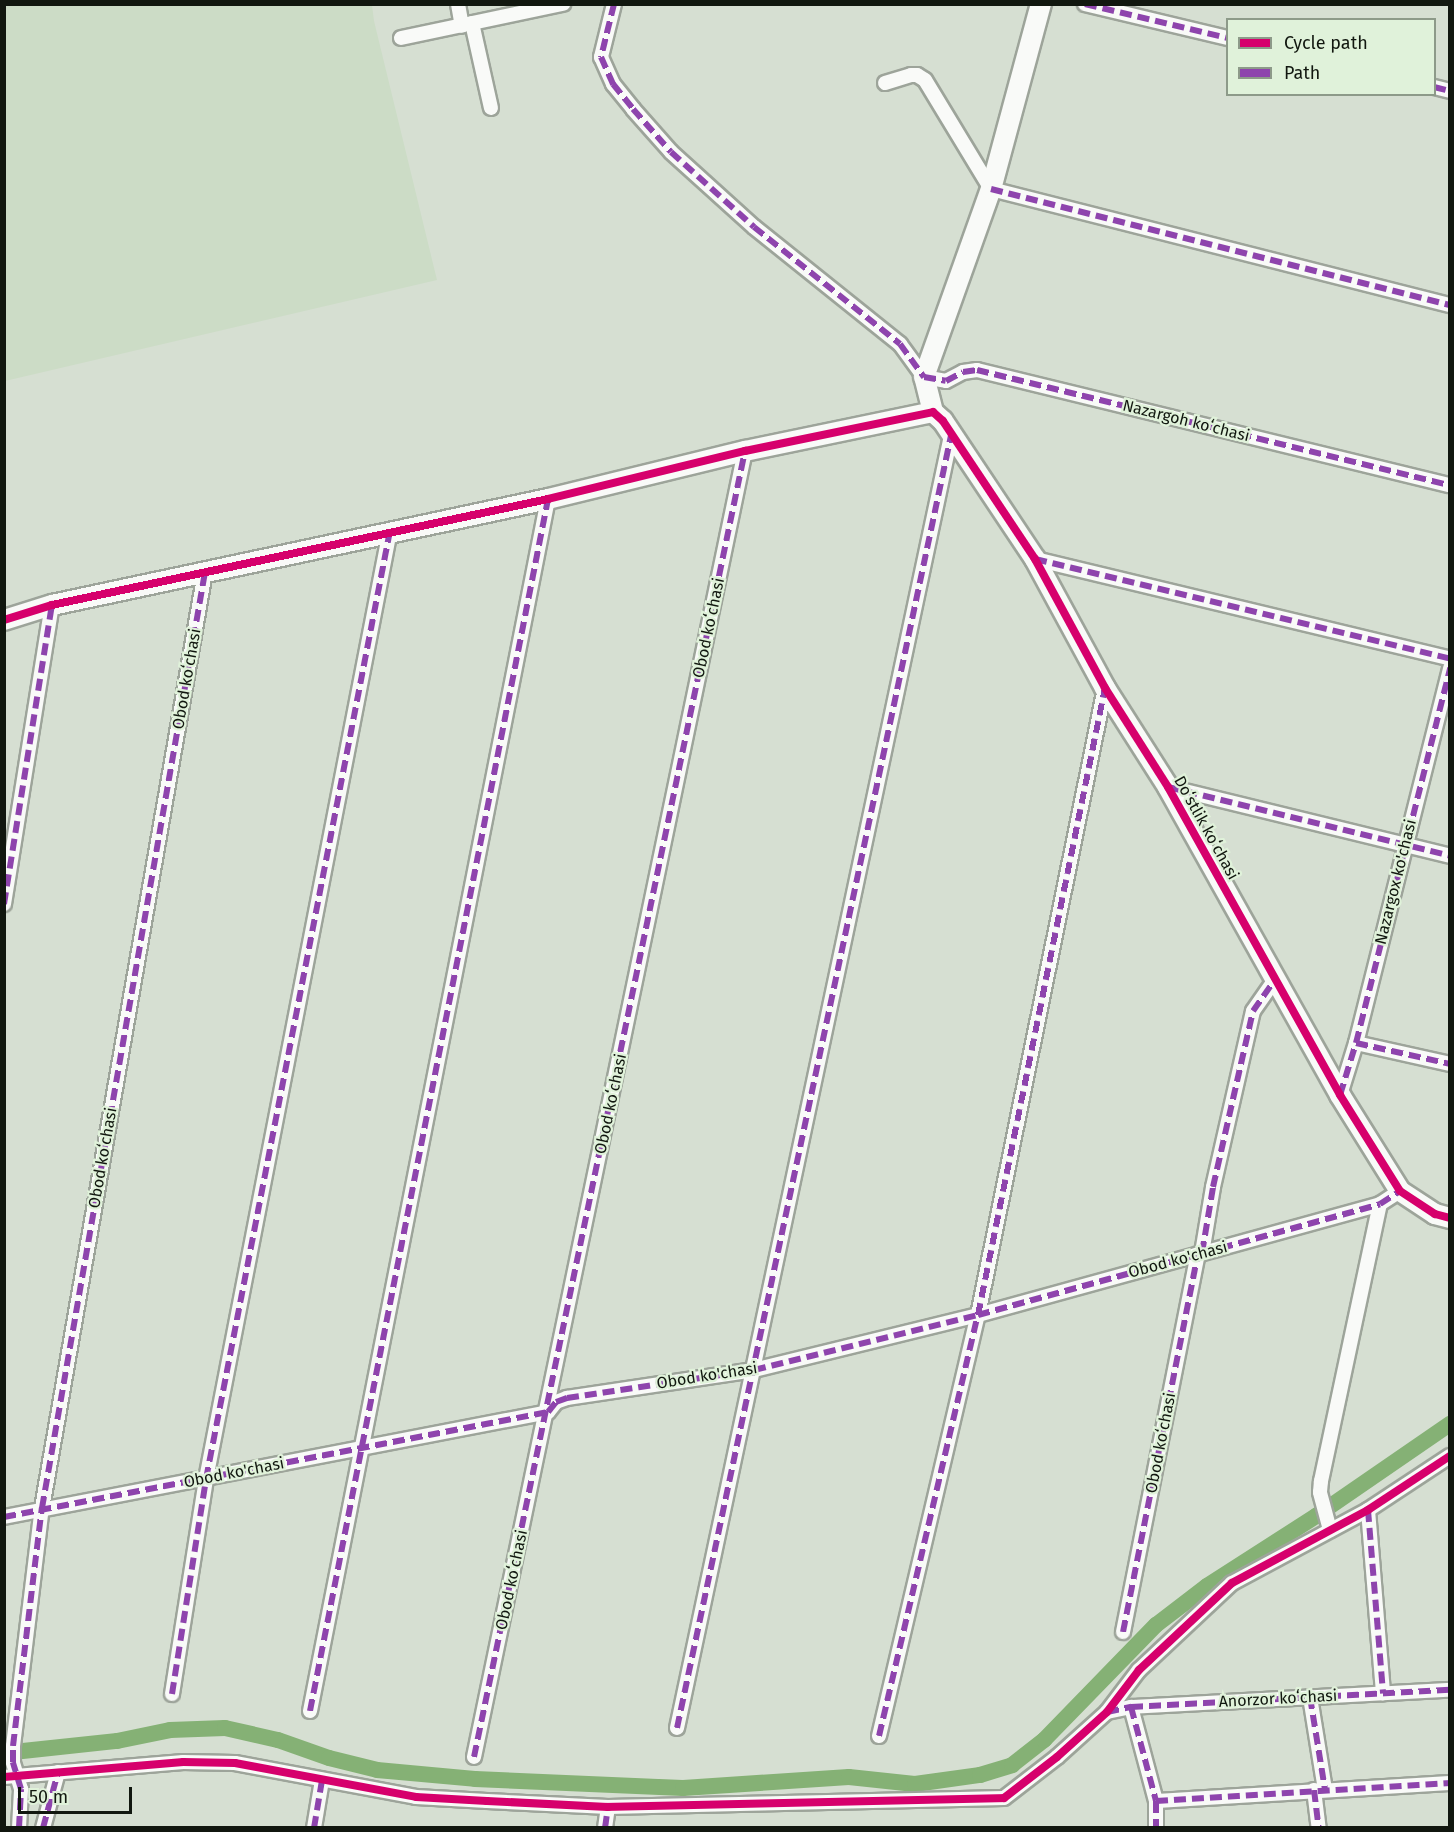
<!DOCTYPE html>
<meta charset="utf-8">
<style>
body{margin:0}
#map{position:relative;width:1454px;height:1832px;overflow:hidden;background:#d6dfd2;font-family:"Fira Sans",sans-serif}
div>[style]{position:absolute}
.built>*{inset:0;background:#ccdcc6}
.canal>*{height:16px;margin:-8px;padding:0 8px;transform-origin:8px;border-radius:8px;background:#85b175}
.roads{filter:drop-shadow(2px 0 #9da49a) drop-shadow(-2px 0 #9da49a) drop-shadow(0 2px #9da49a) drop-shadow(0 -2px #9da49a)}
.street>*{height:14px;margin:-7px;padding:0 7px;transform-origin:7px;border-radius:7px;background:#f9faf8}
.secondary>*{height:20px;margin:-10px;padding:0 10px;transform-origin:10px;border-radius:10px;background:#f9faf8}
.quiet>*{height:6px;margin-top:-3px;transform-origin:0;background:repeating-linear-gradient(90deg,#8e44ad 0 12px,transparent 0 18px)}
.cycleway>*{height:8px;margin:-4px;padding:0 4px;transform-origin:4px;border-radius:4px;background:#d6006c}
span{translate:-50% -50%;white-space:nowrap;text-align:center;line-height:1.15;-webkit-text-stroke:4.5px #e0f2da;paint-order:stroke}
.street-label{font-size:16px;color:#11170f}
.frame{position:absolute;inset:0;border:6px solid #11170f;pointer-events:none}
.legend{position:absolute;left:1226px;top:18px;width:210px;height:78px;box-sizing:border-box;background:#e0f2da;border:2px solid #8d9a89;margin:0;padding:8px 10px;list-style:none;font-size:18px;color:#11170f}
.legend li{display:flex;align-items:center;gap:12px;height:30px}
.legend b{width:30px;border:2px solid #8d9a89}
.scale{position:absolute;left:18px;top:1787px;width:114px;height:27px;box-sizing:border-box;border:3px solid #11170f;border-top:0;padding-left:8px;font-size:18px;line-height:21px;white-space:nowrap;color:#11170f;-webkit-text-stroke:4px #e0f2da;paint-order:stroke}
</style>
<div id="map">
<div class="built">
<i style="clip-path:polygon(4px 5px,372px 5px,374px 21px,437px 280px,5px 381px)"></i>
</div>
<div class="canal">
<i style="left:4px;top:1753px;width:114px;rotate:-6.1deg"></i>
<i style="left:117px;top:1741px;width:54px;rotate:-11.7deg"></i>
<i style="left:170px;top:1730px;width:55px;rotate:-2.1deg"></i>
<i style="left:225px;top:1728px;width:54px;rotate:12.8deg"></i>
<i style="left:278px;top:1740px;width:54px;rotate:19.4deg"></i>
<i style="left:329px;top:1758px;width:49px;rotate:14deg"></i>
<i style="left:377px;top:1770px;width:98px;rotate:5.2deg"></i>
<i style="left:475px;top:1779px;width:208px;rotate:2.5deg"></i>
<i style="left:683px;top:1788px;width:166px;rotate:-3.8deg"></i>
<i style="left:849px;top:1777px;width:66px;rotate:6.1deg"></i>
<i style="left:915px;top:1784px;width:66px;rotate:-7.9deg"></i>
<i style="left:980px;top:1775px;width:34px;rotate:-17deg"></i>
<i style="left:1012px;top:1765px;width:41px;rotate:-38deg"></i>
<i style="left:1044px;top:1740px;width:161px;rotate:-45.8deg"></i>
<i style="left:1156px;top:1625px;width:64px;rotate:-37.4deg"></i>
<i style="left:1207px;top:1586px;width:130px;rotate:-32.7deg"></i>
<i style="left:1316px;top:1516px;width:163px;rotate:-34.5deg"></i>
</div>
<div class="roads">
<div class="street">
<i style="left:458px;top:4px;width:22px;rotate:80deg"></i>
<i style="left:614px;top:4px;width:55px;rotate:103.8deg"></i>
<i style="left:601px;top:57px;width:30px;rotate:66deg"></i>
<i style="left:613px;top:84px;width:32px;rotate:51deg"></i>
<i style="left:633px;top:109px;width:57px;rotate:48.5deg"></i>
<i style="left:671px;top:152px;width:112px;rotate:42.1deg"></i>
<i style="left:754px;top:227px;width:187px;rotate:38.7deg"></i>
<i style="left:900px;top:344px;width:41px;rotate:54deg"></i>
<i style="left:924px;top:377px;width:22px;rotate:10deg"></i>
<i style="left:946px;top:381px;width:19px;rotate:-28deg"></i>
<i style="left:963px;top:372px;width:14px;rotate:-8deg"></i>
<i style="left:977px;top:370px;width:487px;rotate:13.7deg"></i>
<i style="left:1085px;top:4px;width:147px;rotate:13.4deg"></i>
<i style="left:472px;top:23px;width:87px;rotate:77.4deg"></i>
<i style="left:401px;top:38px;width:166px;rotate:-11.9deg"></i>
<i style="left:885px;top:83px;width:27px;rotate:-17deg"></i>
<i style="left:911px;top:75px;width:6px"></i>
<i style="left:917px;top:75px;width:9px;rotate:32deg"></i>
<i style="left:925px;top:80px;width:127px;rotate:58.8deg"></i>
<i style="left:991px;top:189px;width:473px;rotate:14.2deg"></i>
<i style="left:1434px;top:87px;width:16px;rotate:14deg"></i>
<i style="left:1035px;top:559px;width:427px;rotate:13.5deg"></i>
<i style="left:1168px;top:787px;width:290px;rotate:13.7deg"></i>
<i style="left:4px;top:904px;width:303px;rotate:-80.9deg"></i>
<i style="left:1356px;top:1043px;width:96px;rotate:12.6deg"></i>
<i style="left:1340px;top:1095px;width:54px;rotate:-72.9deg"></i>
<i style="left:1356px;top:1043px;width:387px;rotate:-75.9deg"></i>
<i style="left:1202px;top:1253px;width:67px;rotate:-80.5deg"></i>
<i style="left:1213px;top:1187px;width:180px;rotate:-77.2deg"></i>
<i style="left:1253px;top:1011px;width:38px;rotate:-55deg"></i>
<i style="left:1368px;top:1510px;width:184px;rotate:85.3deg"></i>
<i style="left:4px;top:1517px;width:554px;rotate:-10.92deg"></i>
<i style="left:548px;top:1412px;width:13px;rotate:-51deg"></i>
<i style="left:556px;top:1402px;width:12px;rotate:-20deg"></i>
<i style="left:567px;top:1398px;width:189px;rotate:-8.5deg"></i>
<i style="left:754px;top:1370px;width:231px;rotate:-13.8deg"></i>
<i style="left:978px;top:1315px;width:417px;rotate:-15.4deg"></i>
<i style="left:1380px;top:1204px;width:24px;rotate:-33deg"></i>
<i style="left:1330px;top:1530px;width:39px;rotate:-105deg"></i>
<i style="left:1320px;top:1492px;width:11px;rotate:-85deg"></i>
<i style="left:1321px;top:1481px;width:283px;rotate:-78deg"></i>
<i style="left:1123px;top:1632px;width:385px;rotate:-78.8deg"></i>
<i style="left:172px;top:1694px;width:218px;rotate:-81deg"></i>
<i style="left:206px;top:1479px;width:966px;rotate:-79.02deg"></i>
<i style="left:1310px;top:1697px;width:94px;rotate:80.8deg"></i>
<i style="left:1131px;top:1707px;width:97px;rotate:75.1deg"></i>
<i style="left:1156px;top:1801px;width:27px;rotate:90deg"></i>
<i style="left:310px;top:1711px;width:1235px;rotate:-78.89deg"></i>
<i style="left:1107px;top:1712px;width:25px;rotate:-12deg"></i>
<i style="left:1131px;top:1707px;width:319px;rotate:-3.1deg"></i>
<i style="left:677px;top:1728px;width:1321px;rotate:-78.03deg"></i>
<i style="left:879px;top:1736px;width:432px;rotate:-76.8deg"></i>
<i style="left:978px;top:1315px;width:640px;rotate:-78.55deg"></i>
<i style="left:474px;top:1757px;width:1334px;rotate:-78.28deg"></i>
<i style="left:4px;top:1777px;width:180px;rotate:-4.8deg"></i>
<i style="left:183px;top:1762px;width:52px;rotate:1.1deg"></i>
<i style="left:235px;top:1763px;width:184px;rotate:10.6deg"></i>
<i style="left:416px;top:1797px;width:71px;rotate:3.2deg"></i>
<i style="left:487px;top:1801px;width:121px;rotate:2.8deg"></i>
<i style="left:608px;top:1807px;width:396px;rotate:-1.3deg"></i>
<i style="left:1004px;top:1798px;width:67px;rotate:-37.7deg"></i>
<i style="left:1057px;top:1757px;width:67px;rotate:-42deg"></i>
<i style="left:1107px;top:1712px;width:53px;rotate:-52.7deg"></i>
<i style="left:1139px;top:1670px;width:127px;rotate:-43.1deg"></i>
<i style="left:1232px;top:1583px;width:154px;rotate:-28.2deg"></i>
<i style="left:1368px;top:1510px;width:98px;rotate:-33.4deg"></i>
<i style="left:1314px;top:1790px;width:38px;rotate:83deg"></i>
<i style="left:1156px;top:1801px;width:295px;rotate:-3.5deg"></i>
<i style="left:19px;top:1828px;width:39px;rotate:-87deg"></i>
<i style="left:21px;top:1789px;width:28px;rotate:-107deg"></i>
<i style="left:13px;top:1762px;width:16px;rotate:-90deg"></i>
<i style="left:13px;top:1746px;width:240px;rotate:-83.1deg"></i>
<i style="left:42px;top:1508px;width:950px;rotate:-80.12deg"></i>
<i style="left:43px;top:1828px;width:58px;rotate:-75deg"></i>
<i style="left:314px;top:1828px;width:49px;rotate:-80.5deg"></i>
<i style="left:605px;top:1828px;width:21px;rotate:-82deg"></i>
</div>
<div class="secondary">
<i style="left:933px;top:412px;width:36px;rotate:-104deg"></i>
<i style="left:924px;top:377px;width:200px;rotate:-70.4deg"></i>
<i style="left:991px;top:189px;width:192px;rotate:-74.9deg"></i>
<i style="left:4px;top:620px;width:50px;rotate:-17.4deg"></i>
<i style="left:52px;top:605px;width:507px;rotate:-12.06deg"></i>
<i style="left:548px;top:499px;width:203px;rotate:-13.7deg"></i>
<i style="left:745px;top:451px;width:192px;rotate:-11.7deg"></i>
<i style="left:933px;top:412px;width:13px;rotate:42deg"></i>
<i style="left:943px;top:421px;width:166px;rotate:56.3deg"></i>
<i style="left:1035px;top:559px;width:147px;rotate:61.5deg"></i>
<i style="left:1105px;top:688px;width:117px;rotate:57.5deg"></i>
<i style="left:1168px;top:787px;width:353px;rotate:60.8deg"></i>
<i style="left:1340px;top:1095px;width:113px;rotate:58deg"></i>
<i style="left:1400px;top:1191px;width:42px;rotate:33.3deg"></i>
<i style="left:1435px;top:1214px;width:16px;rotate:15deg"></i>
</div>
</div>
<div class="quiet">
<i style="left:614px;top:4px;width:55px;rotate:103.8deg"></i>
<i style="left:601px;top:57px;width:30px;rotate:66deg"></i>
<i style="left:613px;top:84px;width:32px;rotate:51deg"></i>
<i style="left:633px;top:109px;width:57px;rotate:48.5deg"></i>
<i style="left:671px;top:152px;width:112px;rotate:42.1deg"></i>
<i style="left:754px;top:227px;width:187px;rotate:38.7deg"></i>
<i style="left:900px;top:344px;width:41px;rotate:54deg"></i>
<i style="left:924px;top:377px;width:22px;rotate:10deg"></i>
<i style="left:946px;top:381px;width:19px;rotate:-28deg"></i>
<i style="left:963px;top:372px;width:14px;rotate:-8deg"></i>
<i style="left:977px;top:370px;width:487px;rotate:13.7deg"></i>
<i style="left:1085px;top:4px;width:147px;rotate:13.4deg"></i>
<i style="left:1434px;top:87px;width:16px;rotate:14deg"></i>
<i style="left:991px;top:189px;width:473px;rotate:14.2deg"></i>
<i style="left:1035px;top:559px;width:427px;rotate:13.5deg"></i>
<i style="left:1168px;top:787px;width:290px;rotate:13.7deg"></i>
<i style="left:4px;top:904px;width:303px;rotate:-80.9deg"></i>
<i style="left:1356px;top:1043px;width:96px;rotate:12.6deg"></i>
<i style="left:1340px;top:1095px;width:54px;rotate:-72.9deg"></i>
<i style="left:1356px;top:1043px;width:387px;rotate:-75.9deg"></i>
<i style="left:1202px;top:1253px;width:67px;rotate:-80.5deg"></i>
<i style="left:1213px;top:1187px;width:180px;rotate:-77.2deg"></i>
<i style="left:1253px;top:1011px;width:38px;rotate:-55deg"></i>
<i style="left:1368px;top:1510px;width:184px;rotate:85.3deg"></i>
<i style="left:4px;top:1517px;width:554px;rotate:-10.92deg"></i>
<i style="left:548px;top:1412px;width:13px;rotate:-51deg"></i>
<i style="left:556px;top:1402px;width:12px;rotate:-20deg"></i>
<i style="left:567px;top:1398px;width:189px;rotate:-8.5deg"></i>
<i style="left:754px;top:1370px;width:231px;rotate:-13.8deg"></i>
<i style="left:978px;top:1315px;width:417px;rotate:-15.4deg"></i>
<i style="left:1380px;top:1204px;width:24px;rotate:-33deg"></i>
<i style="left:1123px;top:1632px;width:385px;rotate:-78.8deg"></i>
<i style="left:172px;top:1694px;width:218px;rotate:-81deg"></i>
<i style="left:206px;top:1479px;width:966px;rotate:-79.02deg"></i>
<i style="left:1310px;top:1697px;width:94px;rotate:80.8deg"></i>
<i style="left:1131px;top:1707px;width:97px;rotate:75.1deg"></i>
<i style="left:1156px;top:1801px;width:27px;rotate:90deg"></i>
<i style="left:310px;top:1711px;width:1235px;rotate:-78.89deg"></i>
<i style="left:1107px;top:1712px;width:25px;rotate:-12deg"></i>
<i style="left:1131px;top:1707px;width:319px;rotate:-3.1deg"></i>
<i style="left:677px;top:1728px;width:1321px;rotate:-78.03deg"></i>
<i style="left:879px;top:1736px;width:432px;rotate:-76.8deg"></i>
<i style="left:978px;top:1315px;width:640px;rotate:-78.55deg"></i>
<i style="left:474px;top:1757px;width:1334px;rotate:-78.28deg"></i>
<i style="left:1314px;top:1790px;width:38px;rotate:83deg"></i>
<i style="left:1156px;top:1801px;width:295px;rotate:-3.5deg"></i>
<i style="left:19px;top:1828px;width:39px;rotate:-87deg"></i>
<i style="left:21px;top:1789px;width:28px;rotate:-107deg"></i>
<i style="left:13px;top:1762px;width:16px;rotate:-90deg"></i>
<i style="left:13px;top:1746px;width:240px;rotate:-83.1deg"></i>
<i style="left:42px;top:1508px;width:950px;rotate:-80.12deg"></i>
<i style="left:43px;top:1828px;width:58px;rotate:-75deg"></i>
<i style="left:314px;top:1828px;width:49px;rotate:-80.5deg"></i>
<i style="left:605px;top:1828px;width:21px;rotate:-82deg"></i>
</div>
<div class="cycleway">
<i style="left:4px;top:620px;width:50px;rotate:-17.4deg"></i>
<i style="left:52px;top:605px;width:507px;rotate:-12.06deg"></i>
<i style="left:548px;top:499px;width:203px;rotate:-13.7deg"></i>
<i style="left:745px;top:451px;width:192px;rotate:-11.7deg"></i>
<i style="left:933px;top:412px;width:13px;rotate:42deg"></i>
<i style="left:943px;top:421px;width:166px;rotate:56.3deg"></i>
<i style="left:1035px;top:559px;width:147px;rotate:61.5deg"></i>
<i style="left:1105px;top:688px;width:117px;rotate:57.5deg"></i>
<i style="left:1168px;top:787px;width:353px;rotate:60.8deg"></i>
<i style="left:1340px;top:1095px;width:113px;rotate:58deg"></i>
<i style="left:1400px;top:1191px;width:42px;rotate:33.3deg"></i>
<i style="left:1435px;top:1214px;width:16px;rotate:15deg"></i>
<i style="left:4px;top:1777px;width:180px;rotate:-4.8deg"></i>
<i style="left:183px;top:1762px;width:52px;rotate:1.1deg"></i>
<i style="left:235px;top:1763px;width:184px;rotate:10.6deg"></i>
<i style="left:416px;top:1797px;width:71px;rotate:3.2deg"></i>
<i style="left:487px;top:1801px;width:121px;rotate:2.8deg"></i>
<i style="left:608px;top:1807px;width:396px;rotate:-1.3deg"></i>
<i style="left:1004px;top:1798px;width:67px;rotate:-37.7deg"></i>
<i style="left:1057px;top:1757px;width:67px;rotate:-42deg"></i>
<i style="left:1107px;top:1712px;width:53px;rotate:-52.7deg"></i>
<i style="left:1139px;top:1670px;width:127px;rotate:-43.1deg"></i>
<i style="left:1232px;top:1583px;width:154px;rotate:-28.2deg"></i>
<i style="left:1368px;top:1510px;width:98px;rotate:-33.4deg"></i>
</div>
<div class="street-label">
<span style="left:1186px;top:421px;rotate:14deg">Nazargoh koʻchasi</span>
<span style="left:709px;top:628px;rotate:-78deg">Obod koʻchasi</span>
<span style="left:187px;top:679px;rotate:-80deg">Obod koʻchasi</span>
<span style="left:1206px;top:828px;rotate:61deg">Doʻstlik koʻchasi</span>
<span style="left:1396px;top:882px;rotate:-76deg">Nazargox ko'chasi</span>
<span style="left:611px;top:1104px;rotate:-78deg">Obod koʻchasi</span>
<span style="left:103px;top:1158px;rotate:-80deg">Obod koʻchasi</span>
<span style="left:1178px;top:1260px;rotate:-15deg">Obod ko'chasi</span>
<span style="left:707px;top:1376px;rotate:-9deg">Obod ko'chasi</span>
<span style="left:1161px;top:1443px;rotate:-79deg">Obod koʻchasi</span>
<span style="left:234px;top:1473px;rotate:-11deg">Obod ko'chasi</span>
<span style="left:512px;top:1580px;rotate:-78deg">Obod koʻchasi</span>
<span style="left:1278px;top:1699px;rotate:-3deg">Anorzor koʻchasi</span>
</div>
<div class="frame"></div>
<ul class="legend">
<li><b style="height:8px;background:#d6006c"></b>Cycle path</li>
<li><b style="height:8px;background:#8e44ad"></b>Path</li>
</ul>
<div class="scale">50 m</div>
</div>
